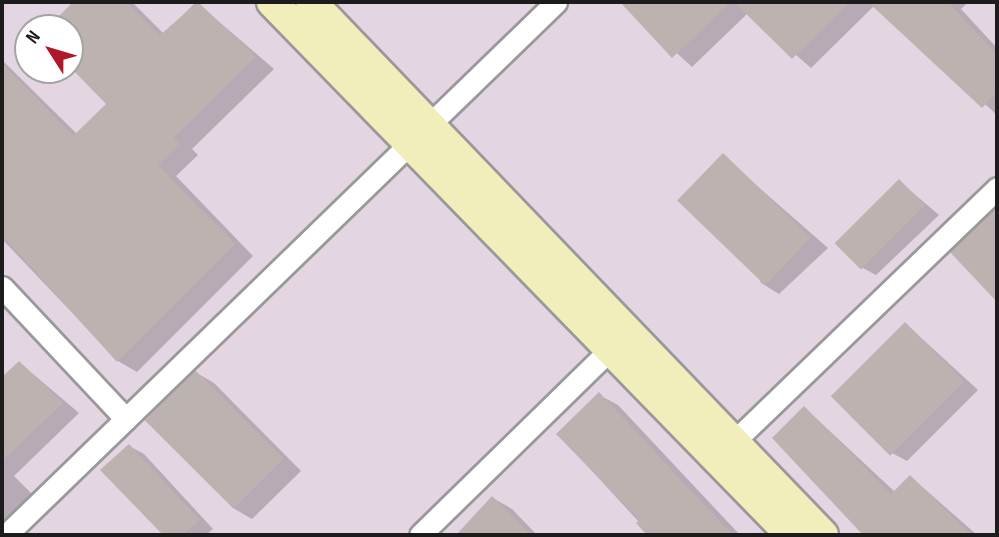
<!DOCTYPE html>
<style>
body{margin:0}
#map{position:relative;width:999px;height:537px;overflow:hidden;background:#ece8e2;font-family:"Sofia Sans Condensed",sans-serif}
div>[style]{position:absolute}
.industrial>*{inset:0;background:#e4d5e3}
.shadow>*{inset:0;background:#0003}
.building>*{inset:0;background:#bcb3b0;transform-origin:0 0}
.roads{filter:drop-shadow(2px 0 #999) drop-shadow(-2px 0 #999) drop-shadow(0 2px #999) drop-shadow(0 -2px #999)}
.minor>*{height:21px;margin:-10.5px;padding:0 10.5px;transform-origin:10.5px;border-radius:10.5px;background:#fff}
.secondary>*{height:30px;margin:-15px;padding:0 15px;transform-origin:15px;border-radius:15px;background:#f1eebb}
span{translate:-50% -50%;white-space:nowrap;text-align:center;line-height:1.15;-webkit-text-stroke:5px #fff;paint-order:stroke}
.frame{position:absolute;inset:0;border:4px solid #1c1c1c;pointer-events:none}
.north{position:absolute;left:14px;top:14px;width:70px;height:70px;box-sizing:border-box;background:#fff;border:2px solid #a4a4a4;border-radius:50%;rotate:307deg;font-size:19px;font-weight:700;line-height:28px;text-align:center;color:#1c1c1c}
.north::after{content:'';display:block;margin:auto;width:24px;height:32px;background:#b01728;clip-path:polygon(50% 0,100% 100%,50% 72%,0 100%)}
</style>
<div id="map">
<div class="industrial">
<i style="clip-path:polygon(evenodd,2px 2px,997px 2px,997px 535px,2px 535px,2px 2px,28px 28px,70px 28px,70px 70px,28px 70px,28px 28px)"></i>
</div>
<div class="shadow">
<i style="clip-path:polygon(75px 2px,132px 2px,164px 34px,196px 2px,274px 69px,192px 149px,198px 155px,176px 176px,253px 256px,137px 372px,118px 361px,2px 239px,2px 60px,77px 134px,109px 104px,70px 64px,70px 28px,50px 28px)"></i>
<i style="clip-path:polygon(621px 2px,968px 2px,961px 9px,997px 48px,997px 115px,875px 5px,811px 68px,748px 13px,692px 67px)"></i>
<i style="clip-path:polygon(723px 156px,828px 248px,779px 294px,761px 283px)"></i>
<i style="clip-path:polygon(899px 181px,939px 215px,876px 275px,861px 267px)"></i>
<i style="clip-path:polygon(906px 324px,978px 390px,907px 461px,892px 453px)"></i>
<i style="clip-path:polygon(20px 363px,79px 413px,14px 476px,34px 496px,2px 527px,2px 380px)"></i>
<i style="clip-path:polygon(195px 372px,214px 383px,301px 471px,252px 519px,233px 508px)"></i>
<i style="clip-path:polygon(599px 395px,618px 405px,740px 535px,651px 535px,558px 434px)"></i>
<i style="clip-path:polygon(805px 408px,895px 492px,911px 477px,977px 535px,869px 535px,774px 438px)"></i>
<i style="clip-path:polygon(129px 446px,144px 454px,213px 529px,206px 535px,165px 535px,102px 471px)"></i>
<i style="clip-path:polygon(493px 498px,512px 509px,537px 535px,458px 535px)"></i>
</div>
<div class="building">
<i style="clip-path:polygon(73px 2px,126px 2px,160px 35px,198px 2px,256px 57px,174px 137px,180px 143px,158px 165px,235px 244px,117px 362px,2px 235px,2px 63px,73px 136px,106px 104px,70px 67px,70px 28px,47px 28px)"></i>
<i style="clip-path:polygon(620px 2px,731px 2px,672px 58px)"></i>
<i style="clip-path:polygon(734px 2px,850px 2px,792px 59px)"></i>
<i style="clip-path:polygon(868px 2px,948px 2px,997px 55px,997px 91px,982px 108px)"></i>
<i style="left:723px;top:153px;width:122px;height:66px;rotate:44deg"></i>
<i style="left:899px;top:179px;width:37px;height:91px;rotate:45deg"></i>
<i style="clip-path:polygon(997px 206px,997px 302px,950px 252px)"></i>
<i style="left:905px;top:322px;width:84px;height:105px;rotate:45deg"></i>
<i style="clip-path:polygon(19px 361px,63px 403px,2px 461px,2px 377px)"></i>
<i style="left:195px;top:370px;width:125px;height:71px;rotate:45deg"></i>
<i style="clip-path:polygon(599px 392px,677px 476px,733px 535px,647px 535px,636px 523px,640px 520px,556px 434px)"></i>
<i style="clip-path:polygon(804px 406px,891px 494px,910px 475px,971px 535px,863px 535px,772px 438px)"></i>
<i style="clip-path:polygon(129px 444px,200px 520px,182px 535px,163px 535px,100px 470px)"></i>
<i style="clip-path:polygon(492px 496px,531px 535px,456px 535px)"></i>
</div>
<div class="roads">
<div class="minor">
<i style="left:2px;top:287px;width:181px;rotate:46.8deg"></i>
<i style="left:724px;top:451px;width:379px;rotate:-43.9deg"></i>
<i style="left:6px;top:535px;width:766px;rotate:-44.1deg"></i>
<i style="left:420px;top:535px;width:278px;rotate:-44.3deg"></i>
</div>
<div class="secondary">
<i style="left:272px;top:2px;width:744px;rotate:45.76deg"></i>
<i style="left:311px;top:2px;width:739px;rotate:46.15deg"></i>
</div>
</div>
<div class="frame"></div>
<div class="north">N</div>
</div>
